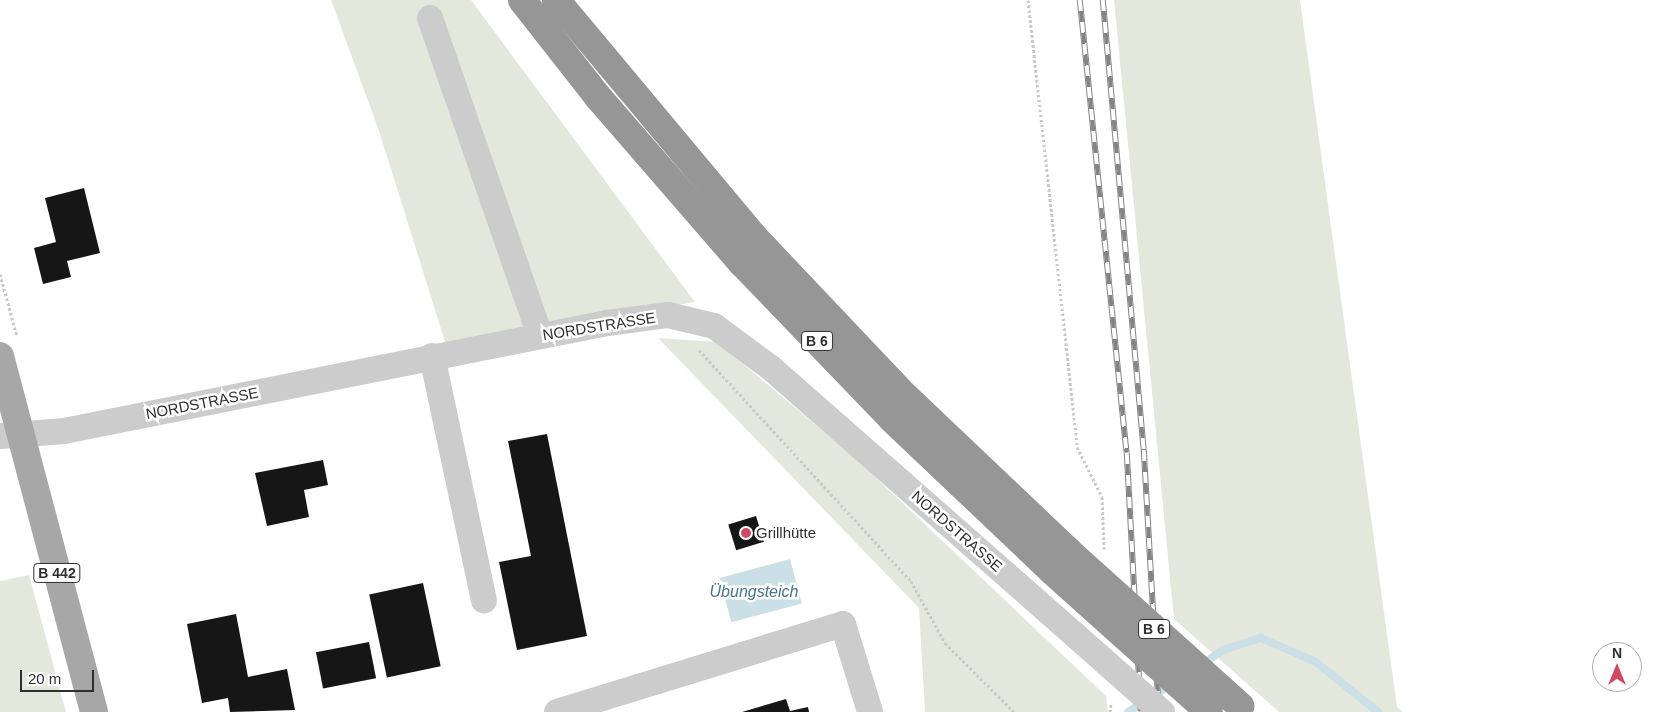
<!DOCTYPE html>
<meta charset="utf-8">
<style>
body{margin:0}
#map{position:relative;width:1662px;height:712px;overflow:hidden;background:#fff;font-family:Helvetica,sans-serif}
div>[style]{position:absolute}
.green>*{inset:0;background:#e4e8dc}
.water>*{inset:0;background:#cbdfe6;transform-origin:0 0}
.stream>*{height:8px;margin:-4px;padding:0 4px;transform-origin:4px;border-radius:4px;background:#cbdfe6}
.building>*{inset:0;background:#161616;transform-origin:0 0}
.path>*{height:3px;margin-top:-1.5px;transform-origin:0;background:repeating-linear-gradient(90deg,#c9c9c9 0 2.5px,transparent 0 5px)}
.minor>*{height:26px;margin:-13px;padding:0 13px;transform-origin:13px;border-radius:13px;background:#ccc}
.major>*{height:28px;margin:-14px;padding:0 14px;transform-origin:14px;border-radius:14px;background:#a7a7a7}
.highway>*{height:28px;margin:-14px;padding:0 14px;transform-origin:14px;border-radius:14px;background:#969696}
.rail>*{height:5.5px;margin-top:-2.75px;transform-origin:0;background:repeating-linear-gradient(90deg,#fff 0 11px,#848484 0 22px);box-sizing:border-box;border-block:1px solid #848484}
.minor-bridge>*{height:26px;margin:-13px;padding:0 13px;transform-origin:13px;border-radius:13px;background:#ccc}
.highway-bridge>*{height:28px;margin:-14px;padding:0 14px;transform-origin:14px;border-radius:14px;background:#969696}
.dots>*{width:14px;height:14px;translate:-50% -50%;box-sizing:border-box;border:2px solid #fff;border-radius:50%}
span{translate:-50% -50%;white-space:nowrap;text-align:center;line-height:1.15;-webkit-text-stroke:5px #fff;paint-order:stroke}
.shield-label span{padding:1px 4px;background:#fff;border:1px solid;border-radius:4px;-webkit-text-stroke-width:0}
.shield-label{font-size:14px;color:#2f2f2f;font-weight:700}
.street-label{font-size:15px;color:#2f2f2f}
.poi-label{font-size:15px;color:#2f2f2f}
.left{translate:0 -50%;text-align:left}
.water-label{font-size:16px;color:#477687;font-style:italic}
.north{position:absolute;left:1592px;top:642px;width:50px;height:50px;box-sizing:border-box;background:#fff;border:1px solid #acacac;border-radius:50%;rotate:0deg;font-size:14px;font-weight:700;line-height:20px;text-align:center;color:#2f2f2f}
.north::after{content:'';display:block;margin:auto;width:18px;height:22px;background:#cf4963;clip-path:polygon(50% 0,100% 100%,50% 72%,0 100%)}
.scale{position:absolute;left:20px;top:670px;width:74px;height:22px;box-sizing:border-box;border:2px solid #2f2f2f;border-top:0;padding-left:6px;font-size:15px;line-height:18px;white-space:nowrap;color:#2f2f2f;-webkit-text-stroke:4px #fff;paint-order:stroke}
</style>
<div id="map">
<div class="green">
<i style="clip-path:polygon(331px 0,471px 0,695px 302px,446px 345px,379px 131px)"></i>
<i style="clip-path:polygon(1114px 0,1300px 0,1397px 707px,1403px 712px,1279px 712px,1174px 619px)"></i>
<i style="clip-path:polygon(658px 338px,717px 342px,855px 458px,1106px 696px,1108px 712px,925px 712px,919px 608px)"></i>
<i style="clip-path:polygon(29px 575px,66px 712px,0 712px,0 581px)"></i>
</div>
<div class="water">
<i style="left:790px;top:559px;width:46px;height:73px;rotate:75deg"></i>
</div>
<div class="stream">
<i style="left:1201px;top:665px;width:27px;rotate:-34deg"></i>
<i style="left:1223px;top:650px;width:40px;rotate:-18deg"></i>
<i style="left:1261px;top:638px;width:60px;rotate:23.6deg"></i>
<i style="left:1316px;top:662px;width:80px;rotate:38.9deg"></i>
<i style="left:1128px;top:712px;width:50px;rotate:-32.7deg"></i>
</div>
<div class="building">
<i style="clip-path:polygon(84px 188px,100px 253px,67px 261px,71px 277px,43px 284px,34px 248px,56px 242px,45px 198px)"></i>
<i style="clip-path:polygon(547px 434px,587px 636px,517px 650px,499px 562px,531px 556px,508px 441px)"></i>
<i style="clip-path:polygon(323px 460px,328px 485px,304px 490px,309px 517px,267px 526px,255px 473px)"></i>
<i style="left:756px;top:516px;width:27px;height:29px;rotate:73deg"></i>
<i style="left:423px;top:583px;width:85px;height:55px;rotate:78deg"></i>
<i style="clip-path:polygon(236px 614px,248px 677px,287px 669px,295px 710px,230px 712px,228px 698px,202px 703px,187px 624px)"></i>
<i style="left:369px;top:642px;width:37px;height:54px;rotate:79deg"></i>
<i style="clip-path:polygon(786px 699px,790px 711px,808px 707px,809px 712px,742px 712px)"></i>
</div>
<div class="path">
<i style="left:1028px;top:0;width:450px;rotate:83.7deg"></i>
<i style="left:1077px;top:447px;width:56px;rotate:63.4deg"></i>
<i style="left:1102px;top:497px;width:52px;rotate:87.8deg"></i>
<i style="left:0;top:274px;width:64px;rotate:74.7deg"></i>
<i style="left:699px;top:350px;width:314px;rotate:47.5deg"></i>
<i style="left:911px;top:581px;width:71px;rotate:61.3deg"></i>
<i style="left:945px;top:643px;width:98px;rotate:45deg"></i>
<i style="left:1110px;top:712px;width:10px;rotate:-84deg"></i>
</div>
<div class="minor">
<i style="left:430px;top:18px;width:336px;rotate:70.9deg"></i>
<i style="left:432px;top:356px;width:250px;rotate:78deg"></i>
<i style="left:0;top:436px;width:64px;rotate:-4.5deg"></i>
<i style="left:64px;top:431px;width:554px;rotate:-11.25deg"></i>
<i style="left:607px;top:323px;width:62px;rotate:-7.5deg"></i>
<i style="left:668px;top:315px;width:47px;rotate:13.4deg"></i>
<i style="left:714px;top:326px;width:71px;rotate:36.4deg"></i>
<i style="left:771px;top:368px;width:406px;rotate:41.3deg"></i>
<i style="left:557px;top:712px;width:299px;rotate:-17.1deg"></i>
<i style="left:843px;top:624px;width:92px;rotate:72.9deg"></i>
</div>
<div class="major">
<i style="left:0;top:356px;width:368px;rotate:75.2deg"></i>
</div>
<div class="highway">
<i style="left:522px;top:0;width:123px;rotate:51.9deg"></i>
<i style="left:598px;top:97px;width:220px;rotate:49.1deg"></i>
<i style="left:742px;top:263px;width:216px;rotate:46.1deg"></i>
<i style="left:892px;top:419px;width:219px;rotate:43.5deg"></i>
<i style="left:556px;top:0;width:309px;rotate:50.1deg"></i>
<i style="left:754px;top:237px;width:221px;rotate:46.5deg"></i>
<i style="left:906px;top:397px;width:224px;rotate:43.5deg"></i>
</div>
<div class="rail">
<i style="left:1080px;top:0;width:455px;rotate:84.1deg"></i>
<i style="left:1127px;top:453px;width:259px;rotate:86.9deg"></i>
<i style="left:1103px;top:0;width:452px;rotate:84.8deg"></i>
<i style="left:1144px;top:450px;width:262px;rotate:86.7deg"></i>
</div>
<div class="minor-bridge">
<i style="left:1076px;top:636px;width:115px;rotate:41.5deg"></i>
</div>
<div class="highway-bridge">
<i style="left:1068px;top:551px;width:232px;rotate:42deg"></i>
<i style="left:1051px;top:570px;width:212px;rotate:41.9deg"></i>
</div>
<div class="dots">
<i style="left:746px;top:533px;background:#cf4963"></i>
</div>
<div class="shield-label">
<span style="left:817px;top:341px">B 6</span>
<span style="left:57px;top:573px">B 442</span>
<span style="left:1154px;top:629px">B 6</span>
</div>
<div class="street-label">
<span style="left:599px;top:326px;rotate:-9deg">NORDSTRASSE</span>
<span style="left:202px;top:403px;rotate:-11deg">NORDSTRASSE</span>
<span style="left:957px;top:531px;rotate:41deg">NORDSTRASSE</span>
</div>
<div class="poi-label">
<span class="left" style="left:756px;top:533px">Grillhütte</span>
</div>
<div class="water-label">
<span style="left:754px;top:592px">Übungsteich</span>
</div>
<div class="north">N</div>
<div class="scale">20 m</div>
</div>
